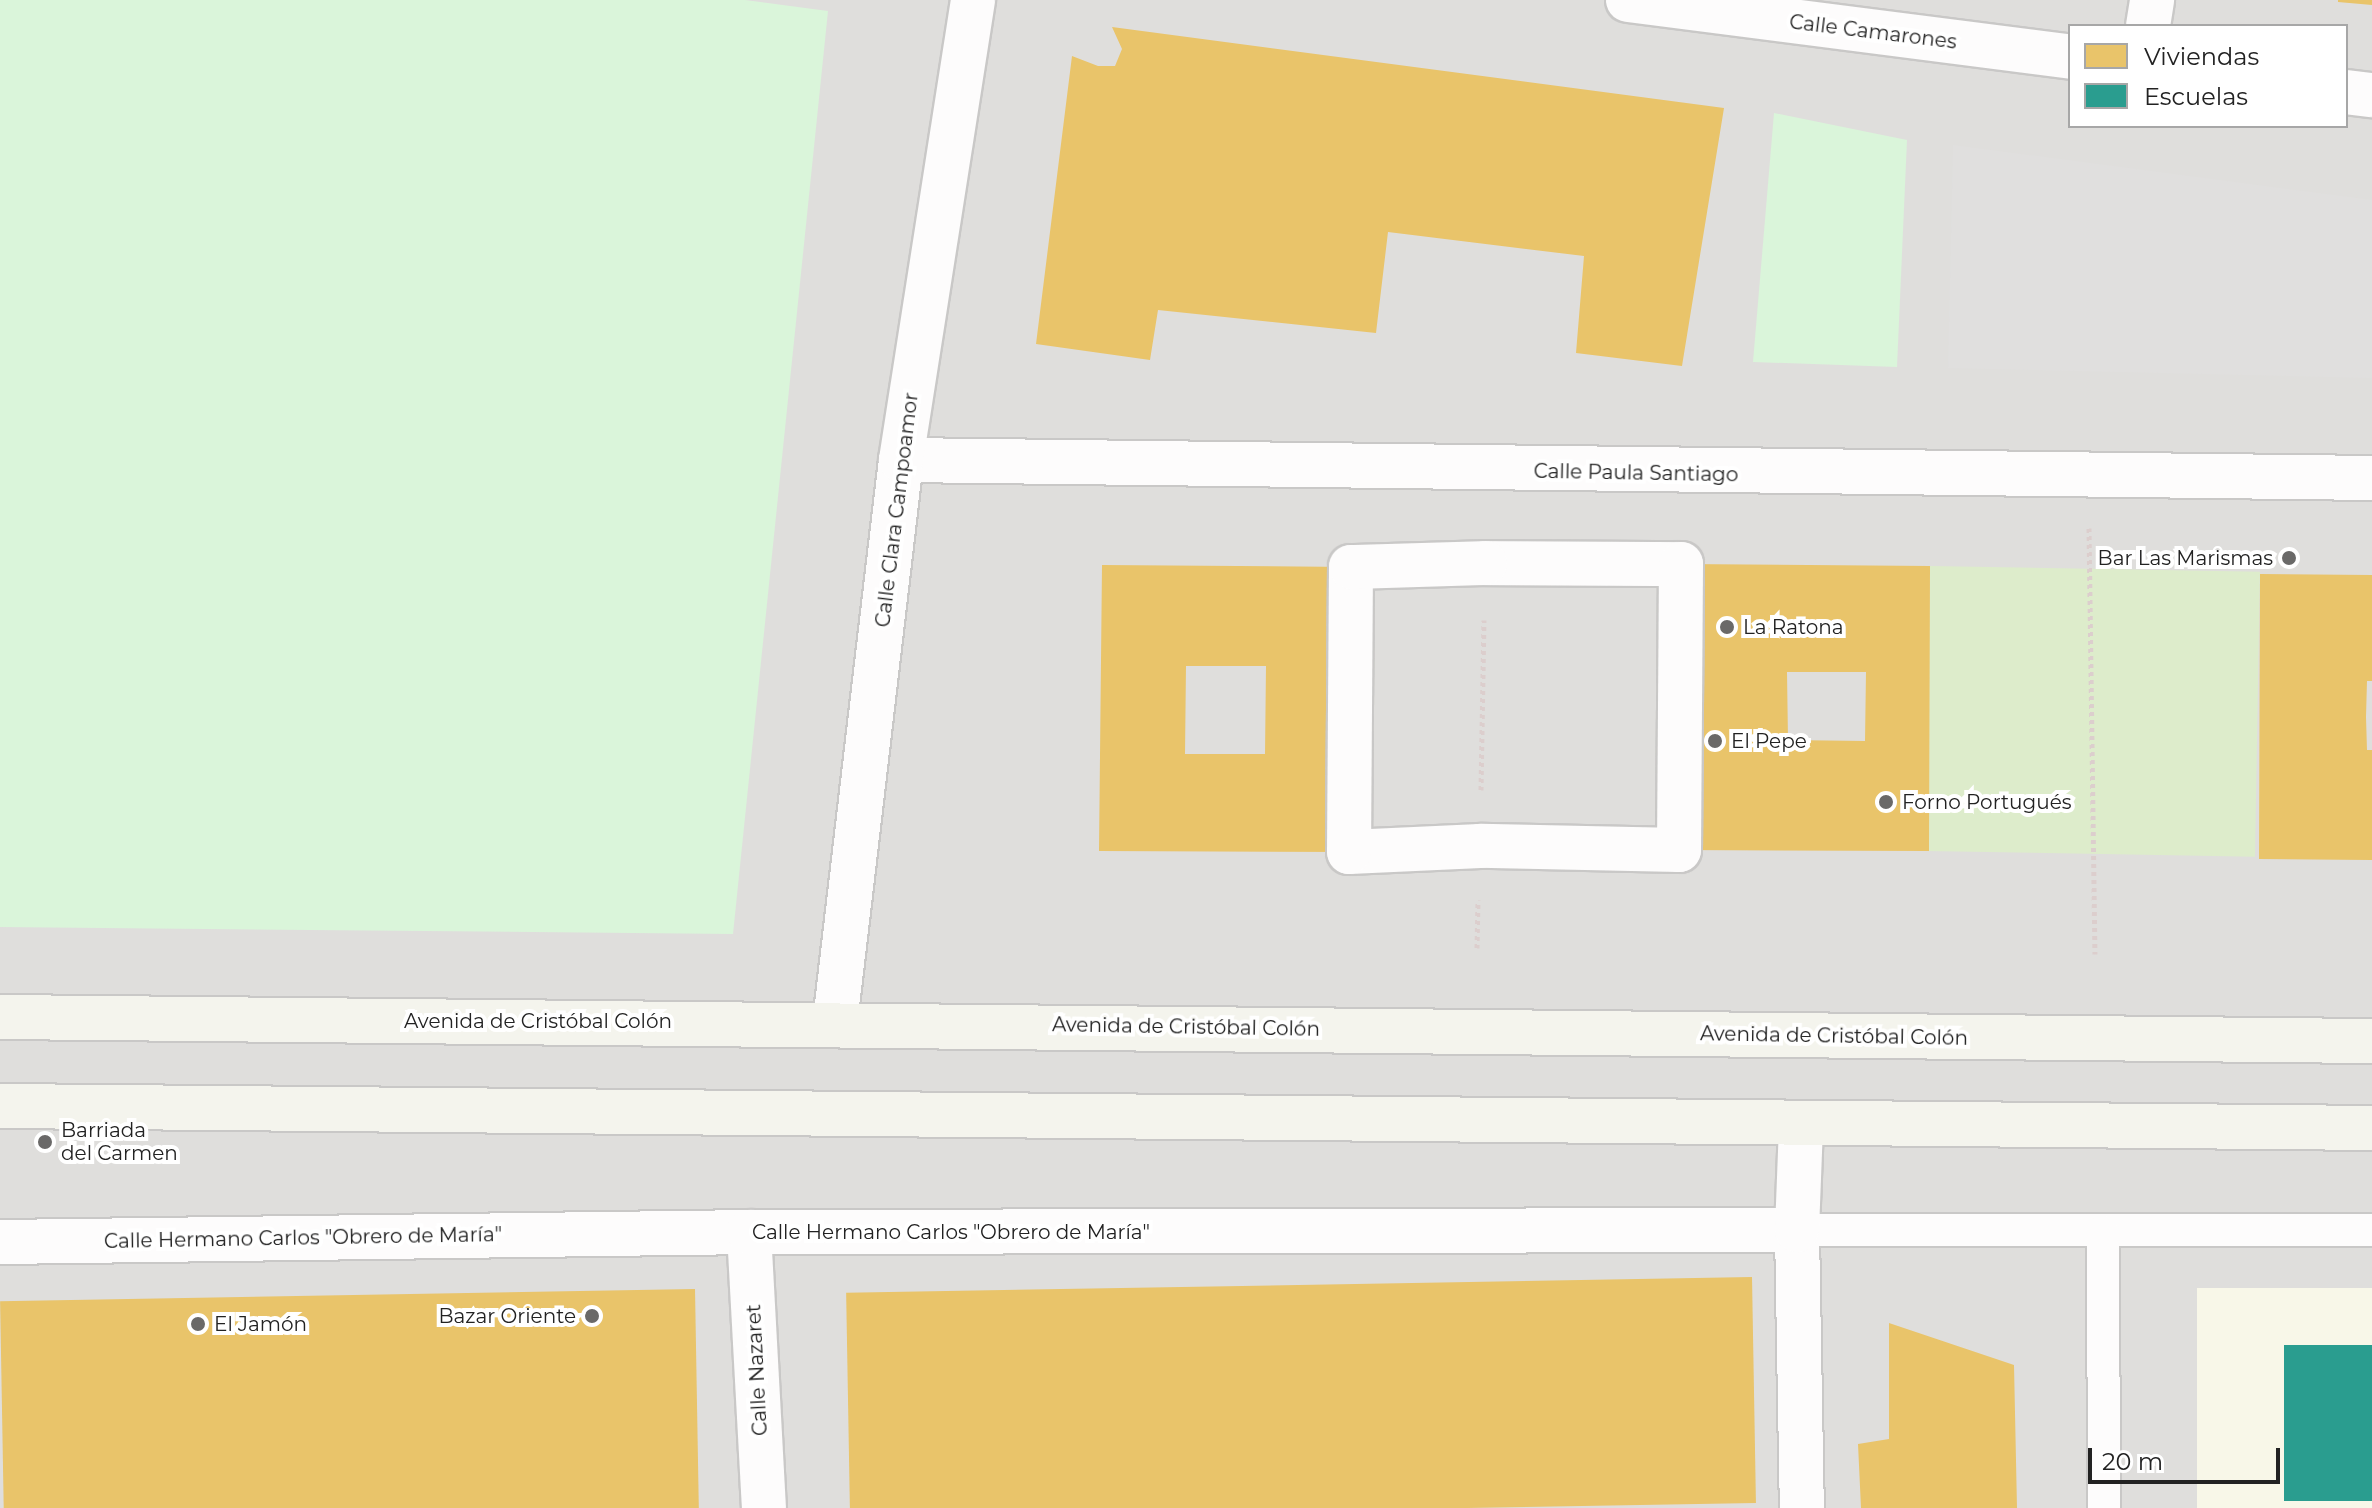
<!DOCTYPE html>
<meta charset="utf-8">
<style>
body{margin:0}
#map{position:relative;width:2372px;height:1508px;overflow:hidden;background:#f0eeeb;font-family:Montserrat,sans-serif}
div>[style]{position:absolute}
.residential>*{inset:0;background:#dfdedc}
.education>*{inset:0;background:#f8f7e8;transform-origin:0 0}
.grass>*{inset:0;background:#ddeccb;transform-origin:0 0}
.park>*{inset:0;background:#daf5da}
.parking>*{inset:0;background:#e0dfde}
.homes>*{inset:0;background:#e9c46a;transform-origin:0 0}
.schools>*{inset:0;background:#2a9d8f;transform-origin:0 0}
.path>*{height:5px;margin-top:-2.5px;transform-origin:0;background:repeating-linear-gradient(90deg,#dccecd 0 4px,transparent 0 8px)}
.roads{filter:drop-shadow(2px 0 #c9c8c7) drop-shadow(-2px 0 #c9c8c7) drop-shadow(0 2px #c9c8c7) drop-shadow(0 -2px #c9c8c7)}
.service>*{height:32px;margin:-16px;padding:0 16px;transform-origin:16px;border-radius:16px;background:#fdfcfc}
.pedestrian>*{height:44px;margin:-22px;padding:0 22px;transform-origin:22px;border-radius:22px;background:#fdfcfc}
.minor>*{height:44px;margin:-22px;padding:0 22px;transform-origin:22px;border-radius:22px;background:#fdfcfc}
.tertiary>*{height:44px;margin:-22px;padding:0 22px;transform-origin:22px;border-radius:22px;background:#fdfcfc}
.secondary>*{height:44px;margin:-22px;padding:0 22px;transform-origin:22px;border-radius:22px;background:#f4f4ed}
.dots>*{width:22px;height:22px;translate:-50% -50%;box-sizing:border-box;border:4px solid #fff;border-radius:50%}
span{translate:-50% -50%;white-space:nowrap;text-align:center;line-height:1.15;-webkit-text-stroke:8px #fff;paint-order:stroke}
.street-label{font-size:20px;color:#222}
.poi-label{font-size:20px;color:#222}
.right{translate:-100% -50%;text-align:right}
.left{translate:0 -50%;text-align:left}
.legend{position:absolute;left:2068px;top:24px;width:280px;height:104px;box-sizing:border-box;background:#fff;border:2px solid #a7a7a7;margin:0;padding:10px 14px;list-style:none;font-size:24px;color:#222}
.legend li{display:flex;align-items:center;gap:16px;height:40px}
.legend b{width:40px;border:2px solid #a7a7a7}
.scale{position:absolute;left:2088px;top:1448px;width:192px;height:36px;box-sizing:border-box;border:4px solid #222;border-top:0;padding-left:10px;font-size:24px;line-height:28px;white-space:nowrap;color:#222;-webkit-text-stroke:6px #fff;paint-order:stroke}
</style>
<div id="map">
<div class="residential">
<i style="clip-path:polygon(evenodd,0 0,2372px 0,2372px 1508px,0 1508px,0 0,2070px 26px,2346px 26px,2346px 126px,2070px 126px,2070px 26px)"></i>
</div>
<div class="education">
<i style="left:2372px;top:1288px;width:220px;height:175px;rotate:90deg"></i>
</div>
<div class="grass">
<i style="left:1930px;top:566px;width:330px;height:285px;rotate:1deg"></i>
</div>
<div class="park">
<i style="clip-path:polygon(0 0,745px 0,828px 11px,733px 934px,0 927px)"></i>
<i style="clip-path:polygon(1774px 113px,1907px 140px,1897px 367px,1753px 362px)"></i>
</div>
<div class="parking">
<i style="clip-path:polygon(1953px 145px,2372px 200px,2372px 378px,1948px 368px)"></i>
</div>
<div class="homes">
<i style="clip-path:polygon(2338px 0,2372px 0,2372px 5px,2338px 2px)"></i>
<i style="clip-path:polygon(1112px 27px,1724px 108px,1682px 366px,1576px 353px,1584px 256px,1388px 232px,1376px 333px,1158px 310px,1150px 360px,1036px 344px,1072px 56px,1098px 66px,1115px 66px,1122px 49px)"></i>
<i style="clip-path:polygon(evenodd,1681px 564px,1930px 566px,1929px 851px,1679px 850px,1681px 564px,1787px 672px,1866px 672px,1865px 741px,1788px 740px,1787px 672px)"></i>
<i style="clip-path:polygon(evenodd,1102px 565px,1351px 567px,1349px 852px,1099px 851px,1102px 565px,1186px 666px,1266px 666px,1265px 754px,1185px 754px,1186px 666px)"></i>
<i style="clip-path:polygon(2260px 574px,2372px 575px,2372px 681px,2367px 681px,2366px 717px,2367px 750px,2372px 750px,2372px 860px,2259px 859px)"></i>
<i style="left:1752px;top:1277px;width:226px;height:906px;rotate:89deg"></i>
<i style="left:695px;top:1289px;width:219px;height:695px;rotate:89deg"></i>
<i style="clip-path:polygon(1889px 1323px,2014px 1365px,2017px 1508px,1861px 1508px,1858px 1444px,1889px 1439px)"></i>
</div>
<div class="schools">
<i style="left:2372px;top:1345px;width:156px;height:88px;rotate:90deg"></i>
</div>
<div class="path">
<i style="left:2089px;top:528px;width:426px;rotate:89.2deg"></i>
<i style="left:1481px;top:790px;width:170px;rotate:-89deg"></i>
<i style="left:1477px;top:948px;width:48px;rotate:-88.8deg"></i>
</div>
<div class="roads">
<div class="service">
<i style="left:1797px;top:1230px;width:575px"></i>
<i style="left:2103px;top:1232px;width:276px;rotate:89.8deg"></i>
</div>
<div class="pedestrian">
<i style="left:2148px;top:26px;width:26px;rotate:-81deg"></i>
<i style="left:1485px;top:563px;width:196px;rotate:0.3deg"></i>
<i style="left:1681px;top:564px;width:286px;rotate:90.4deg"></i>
<i style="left:1679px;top:850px;width:199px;rotate:-178.8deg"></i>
<i style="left:1480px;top:846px;width:131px;rotate:177.4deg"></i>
<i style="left:1349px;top:852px;width:285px;rotate:-89.6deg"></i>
<i style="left:1351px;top:567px;width:134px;rotate:-1.7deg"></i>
</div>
<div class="minor">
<i style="left:1628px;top:0;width:446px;rotate:7.3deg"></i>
<i style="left:2346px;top:92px;width:26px;rotate:7deg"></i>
<i style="left:901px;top:460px;width:1471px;rotate:0.7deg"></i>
<i style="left:835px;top:1022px;width:566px;rotate:-83.3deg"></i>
<i style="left:901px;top:460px;width:466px;rotate:-81.1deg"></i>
<i style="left:1797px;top:1230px;width:278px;rotate:89deg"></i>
</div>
<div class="tertiary">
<i style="left:749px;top:1232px;width:276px;rotate:86.9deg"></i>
<i style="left:0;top:1242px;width:749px;rotate:-0.76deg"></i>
<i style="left:749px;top:1232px;width:1048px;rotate:-0.11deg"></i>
<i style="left:1797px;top:1230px;width:104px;rotate:-87.8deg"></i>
</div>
<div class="secondary">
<i style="left:0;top:1017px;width:2372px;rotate:0.58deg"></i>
<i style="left:0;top:1106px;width:2372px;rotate:0.53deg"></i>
</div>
</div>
<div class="dots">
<i style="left:2289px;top:558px;background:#6a6968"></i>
<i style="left:1727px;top:627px;background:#6a6968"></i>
<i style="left:1715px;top:741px;background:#6a6968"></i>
<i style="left:1886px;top:802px;background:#6a6968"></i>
<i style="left:45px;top:1142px;background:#6a6968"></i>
<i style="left:592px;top:1316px;background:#6a6968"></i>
<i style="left:198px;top:1324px;background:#6a6968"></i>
</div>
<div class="street-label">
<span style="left:1873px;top:32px;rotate:7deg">Calle Camarones</span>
<span style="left:1636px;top:473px;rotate:1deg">Calle Paula Santiago</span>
<span style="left:897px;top:510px;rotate:-83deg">Calle Clara Campoamor</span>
<span style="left:538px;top:1021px">Avenida de Cristóbal Colón</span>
<span style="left:1186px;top:1027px;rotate:1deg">Avenida de Cristóbal Colón</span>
<span style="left:1834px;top:1036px;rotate:1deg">Avenida de Cristóbal Colón</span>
<span style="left:951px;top:1232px">Calle Hermano Carlos "Obrero de María"</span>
<span style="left:303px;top:1238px;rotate:-1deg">Calle Hermano Carlos "Obrero de María"</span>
<span style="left:757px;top:1370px;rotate:-93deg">Calle Nazaret</span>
</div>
<div class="poi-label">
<span class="right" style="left:2273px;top:558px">Bar Las Marismas</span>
<span class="left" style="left:1743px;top:627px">La Ratona</span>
<span class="left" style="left:1731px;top:741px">El Pepe</span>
<span class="left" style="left:1902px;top:802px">Forno Portugués</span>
<span class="left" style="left:61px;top:1142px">Barriada<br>del Carmen</span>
<span class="right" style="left:576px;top:1316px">Bazar Oriente</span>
<span class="left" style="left:214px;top:1324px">El Jamón</span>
</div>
<ul class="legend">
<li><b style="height:22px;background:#e9c46a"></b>Viviendas</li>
<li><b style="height:22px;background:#2a9d8f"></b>Escuelas</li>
</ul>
<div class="scale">20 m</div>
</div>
